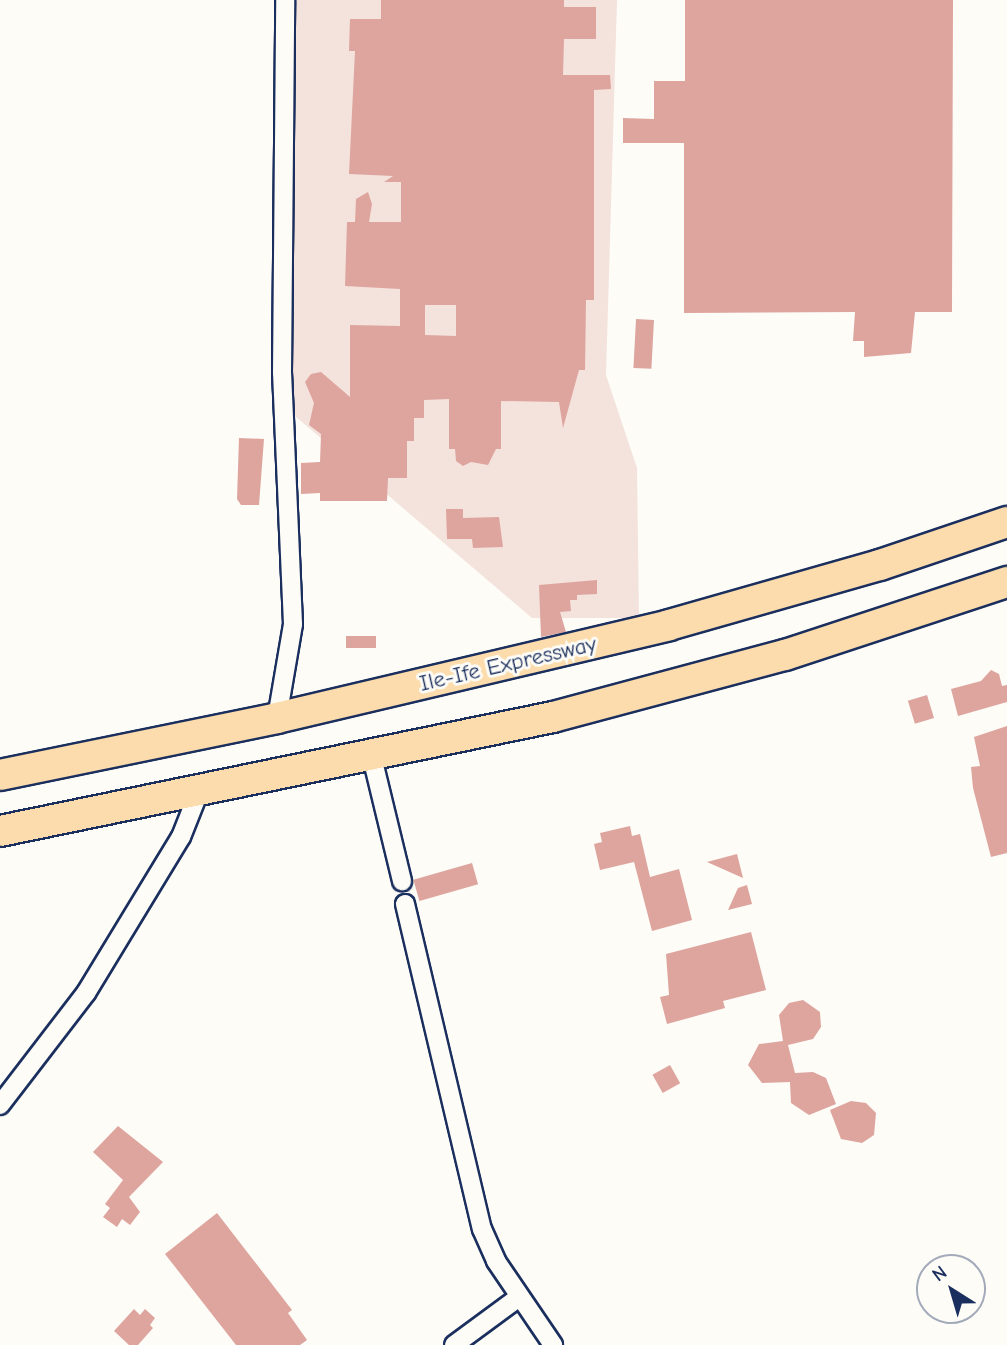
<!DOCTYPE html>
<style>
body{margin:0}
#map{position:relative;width:1007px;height:1345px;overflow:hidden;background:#fdfcf7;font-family:"Comic Neue",sans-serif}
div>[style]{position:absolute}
.built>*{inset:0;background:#f4e2dc}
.building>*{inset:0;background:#dea49e;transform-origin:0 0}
.roads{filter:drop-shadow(2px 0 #1b2f5e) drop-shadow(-2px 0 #1b2f5e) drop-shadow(0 2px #1b2f5e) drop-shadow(0 -2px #1b2f5e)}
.minor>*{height:18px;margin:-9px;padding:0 9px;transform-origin:9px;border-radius:9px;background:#fdfcf7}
.trunk>*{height:30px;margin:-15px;padding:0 15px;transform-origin:15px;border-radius:15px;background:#fcdcac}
span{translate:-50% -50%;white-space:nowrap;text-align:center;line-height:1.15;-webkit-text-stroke:6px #fdfcf7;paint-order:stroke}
.street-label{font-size:23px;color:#1b2f5e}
.north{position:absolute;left:916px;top:1254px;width:70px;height:70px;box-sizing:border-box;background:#fdfcf7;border:2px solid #a3aaba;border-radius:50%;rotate:323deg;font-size:19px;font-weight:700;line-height:28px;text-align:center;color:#1b2f5e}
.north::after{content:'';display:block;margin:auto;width:24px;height:32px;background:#1b2f5e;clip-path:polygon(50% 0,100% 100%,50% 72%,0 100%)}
</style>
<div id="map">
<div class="built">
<i style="clip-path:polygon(288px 0,617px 0,606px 375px,637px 468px,639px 618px,532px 618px,275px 399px)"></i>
</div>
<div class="building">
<i style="clip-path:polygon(evenodd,381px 0,564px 0,564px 7px,596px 7px,596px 39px,564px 39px,563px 75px,610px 75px,611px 89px,594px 90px,594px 300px,586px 300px,585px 370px,579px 370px,563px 428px,559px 402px,501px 401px,501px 449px,496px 449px,488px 465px,471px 462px,463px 466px,456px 461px,455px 449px,449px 449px,449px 399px,424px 400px,424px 418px,414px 418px,414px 441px,407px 441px,407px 478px,388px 478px,387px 501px,320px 501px,320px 493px,301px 494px,301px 463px,320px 462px,321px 434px,309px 425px,314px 403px,305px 382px,311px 374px,321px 372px,350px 397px,350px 325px,400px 326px,400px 289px,345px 286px,347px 222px,355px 222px,356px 199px,368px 192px,372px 204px,369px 222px,401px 222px,401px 182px,384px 182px,393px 176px,349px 174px,355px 51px,349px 51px,350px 19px,381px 19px,381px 0,425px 305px,456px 305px,456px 336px,425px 335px,425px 305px)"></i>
<i style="clip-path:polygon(685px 0,953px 0,952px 312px,915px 312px,911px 353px,864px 357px,864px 341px,853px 341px,855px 312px,684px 313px,684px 143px,623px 143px,623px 118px,654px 119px,654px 81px,685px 81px)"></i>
<i style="left:636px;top:319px;width:18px;height:49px;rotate:3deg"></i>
<i style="clip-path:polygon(239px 438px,264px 439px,259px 505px,241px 505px,237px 499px)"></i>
<i style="clip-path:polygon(446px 509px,463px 509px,463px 518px,499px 517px,503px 547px,473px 548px,472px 539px,447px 539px)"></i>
<i style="clip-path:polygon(597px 580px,597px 594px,577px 595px,577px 600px,570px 600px,571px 611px,560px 612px,566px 632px,541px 637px,539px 585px)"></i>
<i style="left:376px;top:636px;width:12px;height:30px;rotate:90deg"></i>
<i style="clip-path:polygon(991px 670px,999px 674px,1002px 686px,1007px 685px,1007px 702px,958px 716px,951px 689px,981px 681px)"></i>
<i style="left:927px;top:695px;width:24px;height:20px;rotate:73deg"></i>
<i style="clip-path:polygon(1007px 726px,1007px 853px,991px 857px,973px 788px,971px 767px,980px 766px,974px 737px)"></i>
<i style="clip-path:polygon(630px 826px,632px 836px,640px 834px,650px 877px,679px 869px,692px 920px,652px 931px,634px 862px,600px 870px,594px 844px,602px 842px,600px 833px)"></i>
<i style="clip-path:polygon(737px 854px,743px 878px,707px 862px)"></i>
<i style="left:472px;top:863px;width:22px;height:61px;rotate:74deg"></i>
<i style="clip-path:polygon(747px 885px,752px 904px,728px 910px,738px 888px)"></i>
<i style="clip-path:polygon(751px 932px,766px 990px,723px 1001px,725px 1008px,667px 1024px,660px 997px,669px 995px,666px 954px)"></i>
<i style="clip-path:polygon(803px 1000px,820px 1012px,821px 1027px,813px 1039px,788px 1045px,795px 1073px,813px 1072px,826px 1078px,836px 1104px,809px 1115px,791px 1103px,790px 1082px,762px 1083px,748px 1065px,759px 1044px,783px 1041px,779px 1015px,789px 1003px)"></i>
<i style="left:670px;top:1065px;width:21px;height:20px;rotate:61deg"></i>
<i style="clip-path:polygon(851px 1101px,866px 1103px,876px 1113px,874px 1135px,862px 1143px,841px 1139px,830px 1110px)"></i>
<i style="clip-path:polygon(118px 1126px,163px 1162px,129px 1197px,140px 1212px,130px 1225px,122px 1219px,117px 1227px,103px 1217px,110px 1208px,105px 1204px,123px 1180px,93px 1152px)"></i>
<i style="clip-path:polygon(217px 1213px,292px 1310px,288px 1313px,307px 1340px,300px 1345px,236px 1345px,165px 1254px)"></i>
<i style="clip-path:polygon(134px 1309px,140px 1315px,145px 1309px,155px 1318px,150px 1325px,153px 1328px,138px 1345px,129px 1345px,114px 1331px)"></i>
</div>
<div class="roads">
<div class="minor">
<i style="left:277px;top:718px;width:95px;rotate:-80.3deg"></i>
<i style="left:293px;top:624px;width:252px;rotate:-92.5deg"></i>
<i style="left:282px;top:372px;width:372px;rotate:-89.5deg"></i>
<i style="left:372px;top:757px;width:128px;rotate:76.4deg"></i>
<i style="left:405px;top:904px;width:334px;rotate:76.7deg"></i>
<i style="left:482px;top:1229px;width:35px;rotate:66deg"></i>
<i style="left:496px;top:1261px;width:102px;rotate:55.8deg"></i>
<i style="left:0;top:1105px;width:141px;rotate:-52.5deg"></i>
<i style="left:86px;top:993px;width:183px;rotate:-58.7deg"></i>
<i style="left:181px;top:837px;width:52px;rotate:-68.4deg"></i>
<i style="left:454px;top:1345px;width:81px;rotate:-36.4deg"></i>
</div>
<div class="trunk">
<i style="left:0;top:775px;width:283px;rotate:-11.6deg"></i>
<i style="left:277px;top:718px;width:403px;rotate:-13.3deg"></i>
<i style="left:669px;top:625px;width:219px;rotate:-15.9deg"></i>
<i style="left:880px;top:565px;width:134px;rotate:-18.7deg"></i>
<i style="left:0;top:831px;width:565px;rotate:-11.65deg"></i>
<i style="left:553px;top:717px;width:240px;rotate:-15deg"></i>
<i style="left:785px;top:655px;width:234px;rotate:-18.2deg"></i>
</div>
</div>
<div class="street-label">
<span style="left:508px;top:664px;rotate:-13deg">Ile-Ife Expressway</span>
</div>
<div class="north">N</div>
</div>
